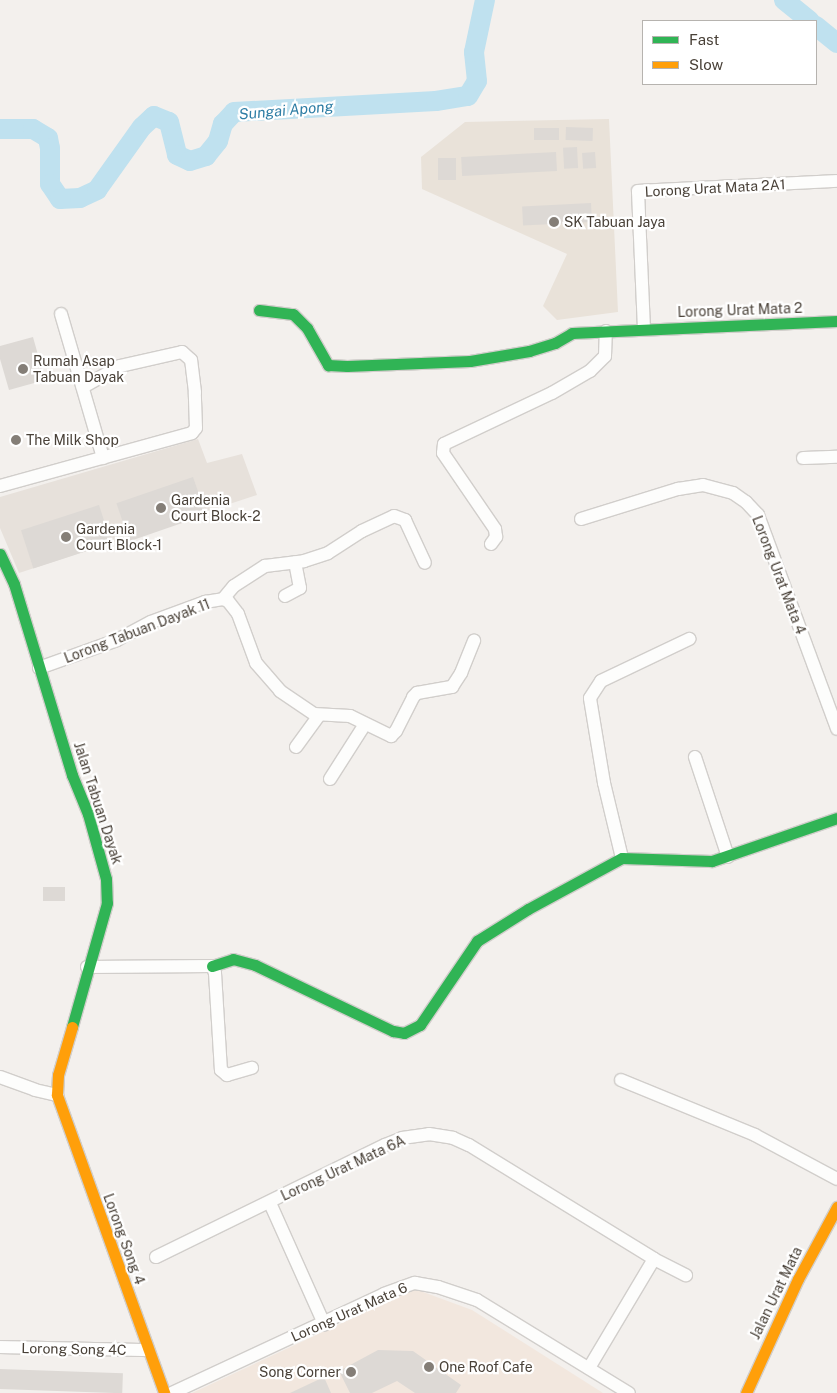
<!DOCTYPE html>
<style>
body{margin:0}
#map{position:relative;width:837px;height:1393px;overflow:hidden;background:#f3f0ed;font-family:"Public Sans",sans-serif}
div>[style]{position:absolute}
.residential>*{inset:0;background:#e7e1db}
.commercial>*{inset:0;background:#f2e7de}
.education>*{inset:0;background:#e9e2d9}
.river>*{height:20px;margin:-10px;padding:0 10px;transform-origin:10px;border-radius:10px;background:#bfe1ef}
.building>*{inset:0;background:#ddd9d5;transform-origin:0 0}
.roads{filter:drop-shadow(1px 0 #d1cecb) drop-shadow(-1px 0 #d1cecb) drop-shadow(0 1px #d1cecb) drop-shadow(0 -1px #d1cecb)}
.street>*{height:12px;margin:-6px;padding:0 6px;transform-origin:6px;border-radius:6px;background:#fdfdfc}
.fast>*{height:11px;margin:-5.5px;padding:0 5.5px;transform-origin:5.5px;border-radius:5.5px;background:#30b455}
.slow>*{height:11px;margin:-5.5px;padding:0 5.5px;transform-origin:5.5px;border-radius:5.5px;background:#ff9f0a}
.dots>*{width:14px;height:14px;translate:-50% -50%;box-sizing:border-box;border:2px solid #fff;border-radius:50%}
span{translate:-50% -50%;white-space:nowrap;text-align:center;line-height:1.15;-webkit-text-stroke:4.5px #fff;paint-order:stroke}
.street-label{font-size:14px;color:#494138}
.poi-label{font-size:14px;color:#494138}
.left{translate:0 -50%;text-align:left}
.right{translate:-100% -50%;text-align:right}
.water-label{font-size:15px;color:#2f7ea5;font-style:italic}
.legend{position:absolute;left:642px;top:20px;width:175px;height:65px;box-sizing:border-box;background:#fff;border:1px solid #b6b3af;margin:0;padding:6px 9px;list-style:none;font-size:15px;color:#494138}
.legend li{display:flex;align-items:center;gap:10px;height:25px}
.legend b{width:25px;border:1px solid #b6b3af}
</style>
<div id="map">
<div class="residential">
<i style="clip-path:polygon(198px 439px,207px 463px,242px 454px,257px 495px,19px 573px,0 528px,0 497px)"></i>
</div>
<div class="commercial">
<i style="clip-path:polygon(415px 1289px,472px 1310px,603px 1393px,192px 1393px)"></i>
</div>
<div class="education">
<i style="clip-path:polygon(609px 119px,618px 312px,557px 320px,543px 306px,567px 254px,422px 189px,421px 157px,465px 122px)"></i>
</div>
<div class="river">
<i style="left:784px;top:0;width:33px;rotate:39deg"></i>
<i style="left:816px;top:26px;width:27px;rotate:39deg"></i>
<i style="left:0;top:129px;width:33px"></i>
<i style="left:33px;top:129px;width:17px;rotate:31deg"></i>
<i style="left:48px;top:138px;width:10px;rotate:79deg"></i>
<i style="left:50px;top:148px;width:36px;rotate:90deg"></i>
<i style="left:50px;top:184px;width:18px;rotate:56deg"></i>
<i style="left:60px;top:199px;width:20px;rotate:-3deg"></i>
<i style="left:80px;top:198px;width:19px;rotate:-25deg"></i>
<i style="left:97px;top:190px;width:77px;rotate:-54.5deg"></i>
<i style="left:142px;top:127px;width:16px;rotate:-43deg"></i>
<i style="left:154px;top:116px;width:16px;rotate:22deg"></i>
<i style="left:169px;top:122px;width:34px;rotate:76deg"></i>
<i style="left:177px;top:155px;width:14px;rotate:25deg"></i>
<i style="left:190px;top:161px;width:17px;rotate:-17deg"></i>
<i style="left:206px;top:156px;width:19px;rotate:-51deg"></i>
<i style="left:218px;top:141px;width:18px;rotate:-74deg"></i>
<i style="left:223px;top:124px;width:16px;rotate:-47deg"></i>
<i style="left:234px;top:112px;width:202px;rotate:-3.1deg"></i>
<i style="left:436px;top:101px;width:32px;rotate:-9deg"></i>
<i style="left:468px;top:96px;width:17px;rotate:-59deg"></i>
<i style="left:477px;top:81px;width:29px;rotate:-96deg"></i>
<i style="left:474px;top:52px;width:53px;rotate:-78.1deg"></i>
</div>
<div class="building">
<i style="left:566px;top:127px;width:27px;height:13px;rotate:2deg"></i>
<i style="left:534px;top:128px;width:25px;height:12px"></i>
<i style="left:577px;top:147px;width:21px;height:14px;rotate:87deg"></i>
<i style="left:556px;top:152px;width:19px;height:95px;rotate:87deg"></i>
<i style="left:595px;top:152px;width:16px;height:13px;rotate:86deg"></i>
<i style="left:438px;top:158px;width:18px;height:22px"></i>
<i style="left:591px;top:203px;width:19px;height:69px;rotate:87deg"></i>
<i style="clip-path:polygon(33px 337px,45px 380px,9px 390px,0 359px,0 346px)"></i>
<i style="left:193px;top:477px;width:40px;height:81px;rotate:71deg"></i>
<i style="left:99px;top:505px;width:40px;height:82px;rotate:72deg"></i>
<i style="left:43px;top:887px;width:22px;height:14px"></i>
<i style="clip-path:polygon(378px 1350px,413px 1351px,461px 1385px,456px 1393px,415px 1393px,397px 1381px,372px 1393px,350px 1393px,339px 1371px)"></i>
<i style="left:0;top:1369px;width:123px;height:20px;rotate:2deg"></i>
<i style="clip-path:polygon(324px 1377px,331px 1393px,290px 1393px)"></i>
</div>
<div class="roads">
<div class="street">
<i style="left:61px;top:314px;width:150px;rotate:73.7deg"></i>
<i style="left:644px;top:329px;width:138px;rotate:-92.5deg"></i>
<i style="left:638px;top:191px;width:199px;rotate:-2.9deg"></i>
<i style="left:803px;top:458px;width:34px;rotate:-2deg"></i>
<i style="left:0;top:486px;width:199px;rotate:-15.4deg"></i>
<i style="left:192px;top:433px;width:6px;rotate:-51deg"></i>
<i style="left:196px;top:428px;width:36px;rotate:-92deg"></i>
<i style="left:195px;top:392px;width:32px;rotate:-97deg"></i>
<i style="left:191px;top:360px;width:12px;rotate:-138deg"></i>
<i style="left:182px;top:352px;width:64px;rotate:167.3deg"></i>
<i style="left:120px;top:366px;width:43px;rotate:150.4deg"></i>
<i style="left:581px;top:519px;width:102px;rotate:-17.2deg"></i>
<i style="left:678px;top:489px;width:25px;rotate:-9deg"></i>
<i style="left:703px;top:485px;width:31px;rotate:15deg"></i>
<i style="left:733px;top:493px;width:16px;rotate:35deg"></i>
<i style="left:746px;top:502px;width:18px;rotate:47deg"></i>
<i style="left:758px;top:515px;width:228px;rotate:69.7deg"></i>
<i style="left:491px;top:544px;width:9px;rotate:-54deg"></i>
<i style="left:496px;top:537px;width:8px;rotate:-97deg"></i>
<i style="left:495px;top:529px;width:92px;rotate:-124.4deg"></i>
<i style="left:443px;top:453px;width:9px;rotate:-84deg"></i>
<i style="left:444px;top:444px;width:119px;rotate:-25.3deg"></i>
<i style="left:552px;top:393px;width:44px;rotate:-30.1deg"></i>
<i style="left:590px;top:371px;width:21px;rotate:-45deg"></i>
<i style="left:605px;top:356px;width:25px;rotate:-88deg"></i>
<i style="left:285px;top:596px;width:17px;rotate:-28deg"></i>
<i style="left:300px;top:588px;width:26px;rotate:-101deg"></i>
<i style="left:223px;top:599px;width:17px;rotate:-50deg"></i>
<i style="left:234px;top:586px;width:37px;rotate:-33deg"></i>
<i style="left:265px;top:566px;width:39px;rotate:-7deg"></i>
<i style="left:304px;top:561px;width:25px;rotate:-18deg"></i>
<i style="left:328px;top:553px;width:40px;rotate:-32.9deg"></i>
<i style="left:362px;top:531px;width:35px;rotate:-25deg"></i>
<i style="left:394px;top:516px;width:12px;rotate:20deg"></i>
<i style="left:405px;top:520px;width:47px;rotate:65.1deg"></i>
<i style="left:39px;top:668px;width:83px;rotate:-19.7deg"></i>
<i style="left:117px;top:640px;width:38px;rotate:-28deg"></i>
<i style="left:151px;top:622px;width:58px;rotate:-20.3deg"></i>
<i style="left:205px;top:602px;width:18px;rotate:-9deg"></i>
<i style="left:223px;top:599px;width:5px;rotate:22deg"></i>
<i style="left:228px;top:601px;width:16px;rotate:52deg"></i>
<i style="left:238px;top:614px;width:52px;rotate:69.8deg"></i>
<i style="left:256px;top:663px;width:37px;rotate:49deg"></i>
<i style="left:280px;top:691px;width:41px;rotate:34.1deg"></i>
<i style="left:314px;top:714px;width:36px;rotate:3deg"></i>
<i style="left:350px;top:716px;width:46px;rotate:26deg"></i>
<i style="left:391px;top:736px;width:7px;rotate:-45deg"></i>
<i style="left:396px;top:731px;width:38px;rotate:-63deg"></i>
<i style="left:413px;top:697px;width:6px;rotate:-45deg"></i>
<i style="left:417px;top:693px;width:36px;rotate:-10deg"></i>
<i style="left:452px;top:687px;width:17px;rotate:-57deg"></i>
<i style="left:461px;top:673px;width:35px;rotate:-68deg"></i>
<i style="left:296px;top:747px;width:39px;rotate:-54deg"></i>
<i style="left:695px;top:757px;width:105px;rotate:71.7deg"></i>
<i style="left:330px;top:779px;width:65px;rotate:-57.5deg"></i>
<i style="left:622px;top:858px;width:77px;rotate:-103.5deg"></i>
<i style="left:604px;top:783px;width:86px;rotate:-99.4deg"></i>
<i style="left:590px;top:698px;width:20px;rotate:-57deg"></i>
<i style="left:601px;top:681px;width:98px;rotate:-25.5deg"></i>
<i style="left:87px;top:967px;width:125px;rotate:-0.5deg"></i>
<i style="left:212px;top:966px;width:8px;rotate:67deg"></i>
<i style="left:215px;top:973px;width:97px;rotate:86.5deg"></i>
<i style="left:221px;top:1070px;width:8px;rotate:40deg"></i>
<i style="left:227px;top:1075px;width:26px;rotate:-16deg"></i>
<i style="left:0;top:1077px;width:37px;rotate:20deg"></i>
<i style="left:35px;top:1090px;width:23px;rotate:13deg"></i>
<i style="left:621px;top:1080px;width:145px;rotate:22.3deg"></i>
<i style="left:755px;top:1135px;width:93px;rotate:28.2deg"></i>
<i style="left:270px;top:1203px;width:133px;rotate:65.9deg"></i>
<i style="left:156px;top:1257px;width:255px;rotate:-26.1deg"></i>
<i style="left:385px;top:1145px;width:18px;rotate:-22deg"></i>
<i style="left:402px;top:1138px;width:27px;rotate:-8deg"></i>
<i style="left:429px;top:1134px;width:24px;rotate:9deg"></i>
<i style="left:453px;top:1138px;width:17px;rotate:24deg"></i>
<i style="left:469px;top:1145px;width:217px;rotate:31.6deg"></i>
<i style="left:654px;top:1259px;width:36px;rotate:27deg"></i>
<i style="left:0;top:1347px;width:148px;rotate:1.2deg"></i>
<i style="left:589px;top:1368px;width:127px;rotate:-59.2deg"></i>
<i style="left:172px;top:1393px;width:234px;rotate:-25deg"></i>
<i style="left:384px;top:1294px;width:33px;rotate:-20deg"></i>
<i style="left:415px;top:1283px;width:23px;rotate:10deg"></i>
<i style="left:438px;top:1287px;width:41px;rotate:18.4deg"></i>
<i style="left:477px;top:1300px;width:178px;rotate:31.5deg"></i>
</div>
<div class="fast">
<i style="left:259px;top:310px;width:34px;rotate:7deg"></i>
<i style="left:293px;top:314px;width:20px;rotate:45deg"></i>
<i style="left:307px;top:328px;width:43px;rotate:60.4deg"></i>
<i style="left:328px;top:365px;width:19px;rotate:3deg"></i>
<i style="left:347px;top:366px;width:123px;rotate:-2.3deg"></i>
<i style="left:470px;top:361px;width:60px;rotate:-9.6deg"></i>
<i style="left:529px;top:351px;width:27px;rotate:-17deg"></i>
<i style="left:555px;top:343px;width:20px;rotate:-30deg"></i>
<i style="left:572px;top:333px;width:265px;rotate:-2.6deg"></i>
<i style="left:0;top:554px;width:33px;rotate:65deg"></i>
<i style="left:14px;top:584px;width:200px;rotate:73.1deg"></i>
<i style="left:72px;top:775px;width:42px;rotate:67.7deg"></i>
<i style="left:88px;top:814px;width:67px;rotate:74.5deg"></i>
<i style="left:106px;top:879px;width:24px;rotate:88deg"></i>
<i style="left:107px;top:903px;width:129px;rotate:105.8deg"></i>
<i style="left:212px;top:966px;width:22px;rotate:-18deg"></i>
<i style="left:233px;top:959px;width:23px;rotate:15deg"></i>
<i style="left:255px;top:965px;width:153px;rotate:25.6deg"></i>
<i style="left:393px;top:1031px;width:11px;rotate:10deg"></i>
<i style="left:404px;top:1033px;width:18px;rotate:-27deg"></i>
<i style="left:420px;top:1025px;width:102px;rotate:-55.8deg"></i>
<i style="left:477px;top:941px;width:60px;rotate:-32.1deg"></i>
<i style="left:528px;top:909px;width:107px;rotate:-28.5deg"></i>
<i style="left:622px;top:858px;width:90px;rotate:1.9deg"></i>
<i style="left:712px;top:861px;width:132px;rotate:-19deg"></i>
</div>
<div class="slow">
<i style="left:72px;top:1027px;width:50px;rotate:106.3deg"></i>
<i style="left:58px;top:1075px;width:20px;rotate:93deg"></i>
<i style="left:57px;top:1095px;width:317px;rotate:70.2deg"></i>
<i style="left:746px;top:1393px;width:125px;rotate:-65.5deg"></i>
<i style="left:798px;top:1279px;width:82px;rotate:-61.6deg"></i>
</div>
</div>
<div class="dots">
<i style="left:554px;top:222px;background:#847e77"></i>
<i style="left:23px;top:369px;background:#847e77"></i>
<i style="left:16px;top:440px;background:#847e77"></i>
<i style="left:161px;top:508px;background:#847e77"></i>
<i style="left:66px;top:537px;background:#847e77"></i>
<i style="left:429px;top:1367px;background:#847e77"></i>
<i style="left:351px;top:1372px;background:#847e77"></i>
</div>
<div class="street-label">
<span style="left:715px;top:188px;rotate:-3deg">Lorong Urat Mata 2A1</span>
<span style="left:740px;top:310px;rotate:-2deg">Lorong Urat Mata 2</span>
<span style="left:779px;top:575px;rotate:69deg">Lorong Urat Mata 4</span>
<span style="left:137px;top:631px;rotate:-21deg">Lorong Tabuan Dayak 11</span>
<span style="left:98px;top:803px;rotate:72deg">Jalan Tabuan Dayak</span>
<span style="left:343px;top:1168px;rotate:-25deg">Lorong Urat Mata 6A</span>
<span style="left:124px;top:1239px;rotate:70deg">Lorong Song 4</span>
<span style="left:776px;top:1293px;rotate:-64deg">Jalan Urat Mata</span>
<span style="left:349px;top:1312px;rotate:-24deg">Lorong Urat Mata 6</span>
<span style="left:74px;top:1349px;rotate:1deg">Lorong Song 4C</span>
</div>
<div class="poi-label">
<span class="left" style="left:564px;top:222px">SK Tabuan Jaya</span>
<span class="left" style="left:33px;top:369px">Rumah Asap<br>Tabuan Dayak</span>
<span class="left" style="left:26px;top:440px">The Milk Shop</span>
<span class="left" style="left:171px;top:508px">Gardenia<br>Court Block-2</span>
<span class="left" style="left:76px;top:537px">Gardenia<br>Court Block-1</span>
<span class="left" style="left:439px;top:1367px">One Roof Cafe</span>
<span class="right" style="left:341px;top:1372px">Song Corner</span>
</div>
<div class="water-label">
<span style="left:286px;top:110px;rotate:-5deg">Sungai Apong</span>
</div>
<ul class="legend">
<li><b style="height:6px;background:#30b455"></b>Fast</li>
<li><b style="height:6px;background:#ff9f0a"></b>Slow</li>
</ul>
</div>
